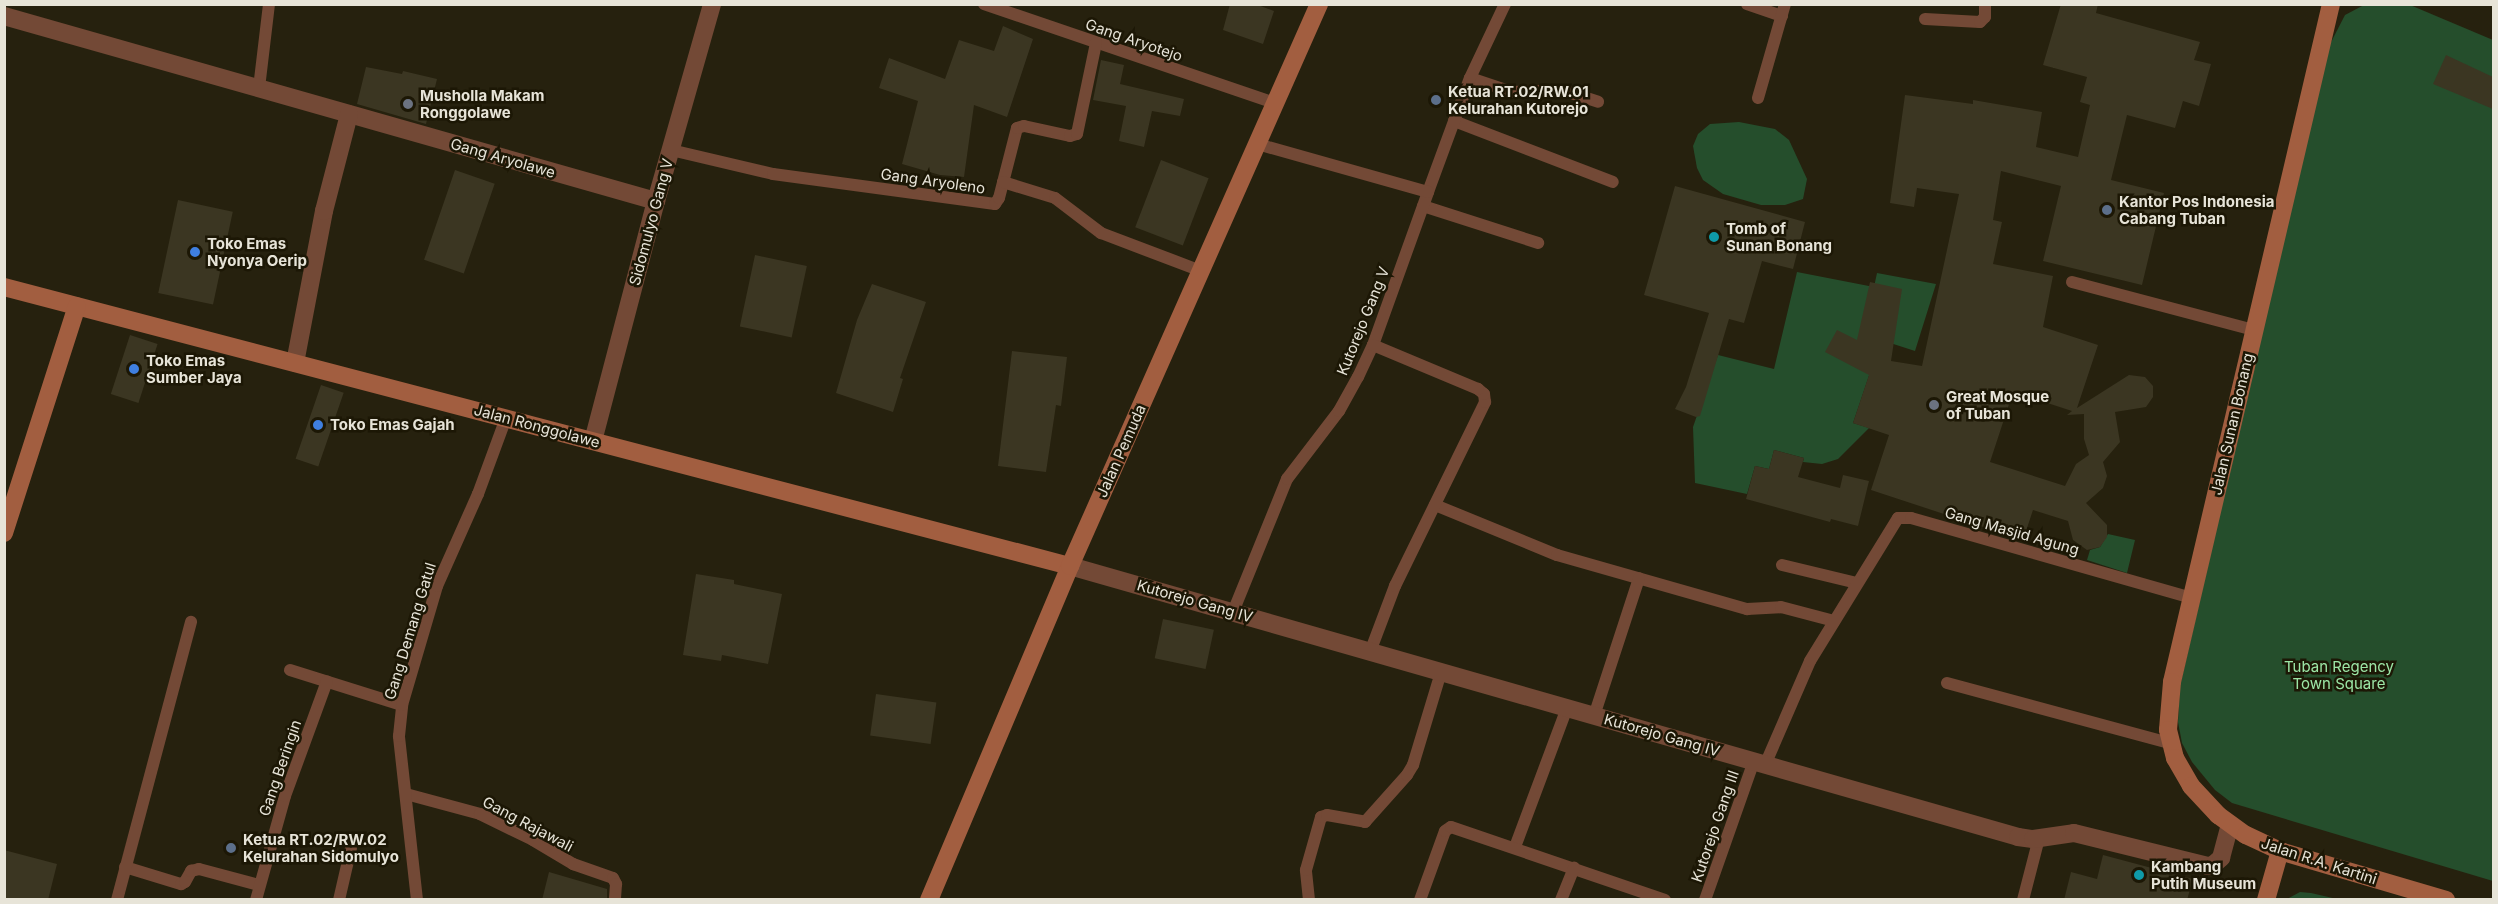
<!DOCTYPE html>
<style>
body{margin:0}
#map{position:relative;width:2498px;height:904px;overflow:hidden;background:#26210e;font-family:Inter,sans-serif}
div>[style]{position:absolute}
.green>*{inset:0;background:#254e2c}
.building>*{inset:0;background:#3b3622;transform-origin:0 0}
.lane>*{height:12px;margin:-6px;padding:0 6px;transform-origin:6px;border-radius:6px;background:#734936}
.street>*{height:18px;margin:-9px;padding:0 9px;transform-origin:9px;border-radius:9px;background:#734936}
.secondary>*{height:18px;margin:-9px;padding:0 9px;transform-origin:9px;border-radius:9px;background:#a25e40}
.dots>*{width:16px;height:16px;translate:-50% -50%;box-sizing:border-box;border:3px solid #1c1705;border-radius:50%}
span{translate:-50% -50%;white-space:nowrap;text-align:center;line-height:1.15;-webkit-text-stroke:5px #1c1705;paint-order:stroke}
.street-label{font-size:15px;color:#e7e4d8}
.poi-label{font-size:15px;color:#e7e4d8;font-weight:700}
.left{translate:0 -50%;text-align:left}
.park-label{font-size:15px;color:#9ce6a6}
.frame{position:absolute;inset:0;border:6px solid #e7e4d8;pointer-events:none}
</style>
<div id="map">
<div class="green">
<i style="clip-path:polygon(2364px 5px,2410px 5px,2493px 40px,2493px 881px,2232px 803px,2215px 790px,2192px 762px,2182px 743px,2178px 722px,2180px 686px,2327px 50px,2345px 15px)"></i>
<i style="clip-path:polygon(1739px 122px,1775px 129px,1789px 140px,1807px 179px,1803px 199px,1785px 205px,1761px 205px,1723px 194px,1703px 180px,1697px 168px,1693px 146px,1698px 134px,1710px 124px)"></i>
<i style="clip-path:polygon(1797px 272px,1874px 287px,1877px 273px,1936px 284px,1915px 351px,1881px 340px,1853px 423px,1869px 428px,1838px 459px,1822px 464px,1803px 462px,1804px 458px,1774px 450px,1769px 469px,1755px 466px,1747px 494px,1695px 483px,1693px 427px,1718px 355px,1774px 369px)"></i>
<i style="clip-path:polygon(2108px 534px,2135px 540px,2127px 573px,2087px 560px,2090px 550px,2100px 547px)"></i>
<i style="clip-path:polygon(2300px 892px,2311px 893px,2337px 899px,2287px 899px)"></i>
</div>
<div class="building">
<i style="clip-path:polygon(1230px 4px,1255px 4px,1274px 11px,1263px 44px,1223px 30px)"></i>
<i style="clip-path:polygon(evenodd,2061px 4px,2098px 4px,2096px 13px,2200px 42px,2194px 60px,2211px 64px,2199px 106px,2183px 101px,2175px 128px,2127px 115px,2111px 180px,2164px 193px,2142px 285px,2043px 261px,2061px 186px,2001px 171px,1993px 220px,2002px 222px,1993px 264px,2053px 276px,2043px 327px,2098px 345px,2077px 408px,2129px 375px,2145px 377px,2153px 386px,2153px 397px,2146px 407px,2115px 412px,2120px 442px,2103px 462px,2107px 476px,2103px 488px,2086px 503px,2107px 525px,2107px 537px,2100px 547px,2087px 550px,2073px 540px,2068px 521px,2033px 510px,2023px 540px,1871px 490px,1889px 435px,1853px 423px,1869px 375px,1825px 352px,1837px 330px,1857px 340px,1870px 282px,1902px 289px,1891px 361px,1922px 366px,1959px 194px,1917px 188px,1914px 207px,1890px 203px,1905px 95px,1973px 104px,1973px 100px,2042px 112px,2036px 147px,2078px 157px,2090px 105px,2080px 102px,2087px 77px,2043px 65px,2061px 4px,2013px 392px,2072px 411px,2067px 415px,2084px 414px,2084px 439px,2089px 455px,2076px 464px,2065px 486px,1990px 462px,2013px 392px)"></i>
<i style="clip-path:polygon(1003px 26px,1033px 39px,1007px 117px,974px 105px,964px 177px,940px 175px,902px 164px,918px 101px,879px 88px,889px 58px,945px 79px,959px 40px,994px 51px)"></i>
<i style="clip-path:polygon(2446px 55px,2493px 77px,2493px 109px,2433px 84px)"></i>
<i style="clip-path:polygon(1101px 60px,1124px 65px,1120px 84px,1184px 99px,1180px 116px,1152px 111px,1144px 147px,1119px 141px,1126px 106px,1093px 100px)"></i>
<i style="clip-path:polygon(366px 67px,402px 74px,403px 71px,437px 79px,426px 124px,357px 104px)"></i>
<i style="left:1161px;top:160px;width:51px;height:72px;rotate:21deg"></i>
<i style="left:455px;top:170px;width:42px;height:95px;rotate:19deg"></i>
<i style="clip-path:polygon(1675px 186px,1805px 222px,1793px 269px,1762px 261px,1744px 323px,1729px 319px,1700px 416px,1696px 417px,1675px 409px,1686px 387px,1709px 313px,1644px 295px)"></i>
<i style="left:178px;top:200px;width:56px;height:95px;rotate:12deg"></i>
<i style="left:755px;top:255px;width:53px;height:73px;rotate:12deg"></i>
<i style="clip-path:polygon(872px 284px,926px 302px,900px 378px,903px 379px,893px 412px,836px 393px,857px 320px)"></i>
<i style="left:130px;top:335px;width:29px;height:62px;rotate:18deg"></i>
<i style="clip-path:polygon(1012px 351px,1067px 357px,1061px 406px,1056px 405px,1046px 472px,998px 466px)"></i>
<i style="left:321px;top:385px;width:24px;height:78px;rotate:19deg"></i>
<i style="clip-path:polygon(1774px 450px,1804px 458px,1798px 477px,1840px 488px,1843px 475px,1869px 481px,1858px 526px,1831px 519px,1830px 522px,1746px 499px,1755px 466px,1769px 469px)"></i>
<i style="clip-path:polygon(696px 574px,734px 580px,734px 584px,782px 594px,768px 664px,722px 655px,721px 661px,683px 655px)"></i>
<i style="left:1163px;top:619px;width:52px;height:40px;rotate:12deg"></i>
<i style="left:876px;top:694px;width:61px;height:42px;rotate:8deg"></i>
<i style="clip-path:polygon(4px 850px,57px 864px,48px 900px,4px 900px)"></i>
<i style="clip-path:polygon(2103px 855px,2193px 879px,2187px 900px,2064px 900px,2071px 872px,2097px 879px)"></i>
<i style="clip-path:polygon(549px 872px,607px 889px,607px 900px,542px 900px)"></i>
</div>
<div class="lane">
<i style="left:984px;top:4px;width:307px;rotate:18.8deg"></i>
<i style="left:1747px;top:4px;width:37px;rotate:19deg"></i>
<i style="left:1925px;top:19px;width:55px;rotate:3.1deg"></i>
<i style="left:1980px;top:22px;width:7px;rotate:-45deg"></i>
<i style="left:1985px;top:17px;width:13px;rotate:-90deg"></i>
<i style="left:1470px;top:78px;width:44px;rotate:18.4deg"></i>
<i style="left:1512px;top:92px;width:50px;rotate:-2.3deg"></i>
<i style="left:1562px;top:90px;width:38px;rotate:18deg"></i>
<i style="left:259px;top:88px;width:85px;rotate:-83.2deg"></i>
<i style="left:1758px;top:98px;width:98px;rotate:-74deg"></i>
<i style="left:1454px;top:121px;width:170px;rotate:21deg"></i>
<i style="left:671px;top:150px;width:105px;rotate:13.2deg"></i>
<i style="left:773px;top:174px;width:224px;rotate:7.7deg"></i>
<i style="left:995px;top:204px;width:7px;rotate:-56deg"></i>
<i style="left:999px;top:198px;width:72px;rotate:-75.6deg"></i>
<i style="left:1017px;top:128px;width:7px;rotate:-16deg"></i>
<i style="left:1024px;top:126px;width:47px;rotate:12.3deg"></i>
<i style="left:1070px;top:136px;width:7px;rotate:-16deg"></i>
<i style="left:1077px;top:134px;width:93px;rotate:-78.2deg"></i>
<i style="left:1003px;top:182px;width:54px;rotate:17.1deg"></i>
<i style="left:1055px;top:198px;width:58px;rotate:37.3deg"></i>
<i style="left:1101px;top:233px;width:107px;rotate:20.8deg"></i>
<i style="left:1428px;top:192px;width:121px;rotate:-69.8deg"></i>
<i style="left:1470px;top:78px;width:82px;rotate:-64.7deg"></i>
<i style="left:1423px;top:206px;width:121px;rotate:17.8deg"></i>
<i style="left:2072px;top:282px;width:188px;rotate:14.8deg"></i>
<i style="left:1435px;top:505px;width:132px;rotate:22.3deg"></i>
<i style="left:1557px;top:555px;width:198px;rotate:15.9deg"></i>
<i style="left:1747px;top:609px;width:34px;rotate:-3deg"></i>
<i style="left:1781px;top:607px;width:55px;rotate:14.8deg"></i>
<i style="left:1782px;top:565px;width:77px;rotate:13.5deg"></i>
<i style="left:1233px;top:612px;width:144px;rotate:-67.9deg"></i>
<i style="left:1287px;top:479px;width:86px;rotate:-52.6deg"></i>
<i style="left:1339px;top:411px;width:39px;rotate:-61deg"></i>
<i style="left:1358px;top:377px;width:35px;rotate:-65deg"></i>
<i style="left:1373px;top:345px;width:163px;rotate:-70.2deg"></i>
<i style="left:1428px;top:192px;width:178px;rotate:-164.3deg"></i>
<i style="left:1370px;top:652px;width:71px;rotate:-69.3deg"></i>
<i style="left:1395px;top:586px;width:205px;rotate:-63.9deg"></i>
<i style="left:1485px;top:402px;width:8px;rotate:-97deg"></i>
<i style="left:1484px;top:394px;width:8px;rotate:-140deg"></i>
<i style="left:1478px;top:389px;width:114px;rotate:-157.3deg"></i>
<i style="left:290px;top:670px;width:117px;rotate:17.4deg"></i>
<i style="left:1947px;top:683px;width:231px;rotate:15.1deg"></i>
<i style="left:1594px;top:716px;width:145px;rotate:-71.9deg"></i>
<i style="left:1765px;top:765px;width:113px;rotate:-66.6deg"></i>
<i style="left:1810px;top:661px;width:168px;rotate:-58.4deg"></i>
<i style="left:1898px;top:518px;width:13px"></i>
<i style="left:1911px;top:518px;width:292px;rotate:15.9deg"></i>
<i style="left:406px;top:794px;width:77px;rotate:15.1deg"></i>
<i style="left:480px;top:814px;width:59px;rotate:26.1deg"></i>
<i style="left:533px;top:840px;width:47px;rotate:31deg"></i>
<i style="left:573px;top:864px;width:42px;rotate:19.3deg"></i>
<i style="left:613px;top:878px;width:7px;rotate:63deg"></i>
<i style="left:616px;top:884px;width:16px;rotate:94deg"></i>
<i style="left:1515px;top:847px;width:148px;rotate:-69.5deg"></i>
<i style="left:125px;top:867px;width:59px;rotate:16.9deg"></i>
<i style="left:181px;top:884px;width:4px;rotate:-27deg"></i>
<i style="left:185px;top:882px;width:13px;rotate:-61deg"></i>
<i style="left:191px;top:871px;width:8px;rotate:-14deg"></i>
<i style="left:199px;top:869px;width:62px;rotate:14.9deg"></i>
<i style="left:117px;top:900px;width:288px;rotate:-75.1deg"></i>
<i style="left:256px;top:900px;width:108px;rotate:-74.4deg"></i>
<i style="left:285px;top:796px;width:122px;rotate:-69.9deg"></i>
<i style="left:339px;top:900px;width:53px;rotate:-77deg"></i>
<i style="left:417px;top:900px;width:165px;rotate:-96.3deg"></i>
<i style="left:399px;top:736px;width:31px;rotate:-84deg"></i>
<i style="left:402px;top:705px;width:124px;rotate:-73.6deg"></i>
<i style="left:437px;top:586px;width:101px;rotate:-66deg"></i>
<i style="left:478px;top:494px;width:81px;rotate:-69.8deg"></i>
<i style="left:1309px;top:900px;width:30px;rotate:-96deg"></i>
<i style="left:1306px;top:870px;width:55px;rotate:-74.2deg"></i>
<i style="left:1321px;top:817px;width:6px;rotate:-18deg"></i>
<i style="left:1327px;top:815px;width:39px;rotate:10deg"></i>
<i style="left:1365px;top:822px;width:63px;rotate:-48.2deg"></i>
<i style="left:1407px;top:775px;width:12px;rotate:-59deg"></i>
<i style="left:1413px;top:765px;width:97px;rotate:-73.2deg"></i>
<i style="left:1420px;top:900px;width:73px;rotate:-70.1deg"></i>
<i style="left:1445px;top:831px;width:7px;rotate:-34deg"></i>
<i style="left:1451px;top:827px;width:226px;rotate:18.8deg"></i>
<i style="left:1561px;top:900px;width:35px;rotate:-68deg"></i>
<i style="left:1705px;top:900px;width:147px;rotate:-70.6deg"></i>
<i style="left:2023px;top:900px;width:64px;rotate:-75.5deg"></i>
</div>
<div class="street">
<i style="left:4px;top:16px;width:678px;rotate:15.84deg"></i>
<i style="left:295px;top:363px;width:155px;rotate:-79.2deg"></i>
<i style="left:324px;top:211px;width:100px;rotate:-75.5deg"></i>
<i style="left:593px;top:441px;width:248px;rotate:-75.3deg"></i>
<i style="left:656px;top:201px;width:205px;rotate:-74.1deg"></i>
<i style="left:1070px;top:566px;width:986px;rotate:15.95deg"></i>
<i style="left:2018px;top:837px;width:15px;rotate:8deg"></i>
<i style="left:2033px;top:839px;width:41px;rotate:-8.3deg"></i>
<i style="left:2074px;top:833px;width:138px;rotate:13.8deg"></i>
<i style="left:2208px;top:866px;width:5px;rotate:-11deg"></i>
<i style="left:2213px;top:865px;width:11px;rotate:-41deg"></i>
<i style="left:2221px;top:858px;width:34px;rotate:-75deg"></i>
</div>
<div class="secondary">
<i style="left:2331px;top:4px;width:696px;rotate:103.2deg"></i>
<i style="left:2172px;top:682px;width:48px;rotate:94.8deg"></i>
<i style="left:2168px;top:730px;width:29px;rotate:76deg"></i>
<i style="left:2175px;top:758px;width:32px;rotate:60deg"></i>
<i style="left:2191px;top:786px;width:40px;rotate:47deg"></i>
<i style="left:2218px;top:815px;width:34px;rotate:36deg"></i>
<i style="left:2246px;top:835px;width:38px;rotate:25deg"></i>
<i style="left:2280px;top:851px;width:173px;rotate:16.4deg"></i>
<i style="left:4px;top:287px;width:1102px;rotate:14.67deg"></i>
<i style="left:4px;top:533px;width:238px;rotate:-72.2deg"></i>
<i style="left:929px;top:900px;width:363px;rotate:-67.1deg"></i>
<i style="left:1070px;top:566px;width:615px;rotate:-66.1deg"></i>
<i style="left:2266px;top:900px;width:51px;rotate:-74.1deg"></i>
</div>
<div class="dots">
<i style="left:1436px;top:100px;background:#5c6f8a"></i>
<i style="left:408px;top:104px;background:#6b7280"></i>
<i style="left:2107px;top:210px;background:#5c6f8a"></i>
<i style="left:1714px;top:237px;background:#0f9aa8"></i>
<i style="left:195px;top:252px;background:#3f7fe0"></i>
<i style="left:134px;top:369px;background:#3f7fe0"></i>
<i style="left:1934px;top:405px;background:#6b7280"></i>
<i style="left:318px;top:425px;background:#3f7fe0"></i>
<i style="left:231px;top:848px;background:#5c6f8a"></i>
<i style="left:2139px;top:875px;background:#0f9aa8"></i>
</div>
<div class="street-label">
<span style="left:1134px;top:40px;rotate:19deg">Gang Aryotejo</span>
<span style="left:503px;top:158px;rotate:16deg">Gang Aryolawe</span>
<span style="left:933px;top:181px;rotate:8deg">Gang Aryoleno</span>
<span style="left:651px;top:222px;rotate:-75deg">Sidomulyo Gang V</span>
<span style="left:1363px;top:321px;rotate:-68deg">Kutorejo Gang V</span>
<span style="left:2232px;top:424px;rotate:-77deg">Jalan Sunan Bonang</span>
<span style="left:537px;top:426px;rotate:15deg">Jalan Ronggolawe</span>
<span style="left:1121px;top:451px;rotate:-66deg">Jalan Pemuda</span>
<span style="left:2012px;top:531px;rotate:16deg">Gang Masjid Agung</span>
<span style="left:1195px;top:601px;rotate:16deg">Kutorejo Gang IV</span>
<span style="left:410px;top:631px;rotate:-73deg">Gang Demang Gatul</span>
<span style="left:1662px;top:735px;rotate:16deg">Kutorejo Gang IV</span>
<span style="left:280px;top:768px;rotate:-71deg">Gang Beringin</span>
<span style="left:528px;top:824px;rotate:28deg">Gang Rajawali</span>
<span style="left:1715px;top:826px;rotate:-71deg">Kutorejo Gang III</span>
<span style="left:2319px;top:861px;rotate:18deg">Jalan R.A. Kartini</span>
</div>
<div class="poi-label">
<span class="left" style="left:1448px;top:100px">Ketua RT.02/RW.01<br>Kelurahan Kutorejo</span>
<span class="left" style="left:420px;top:104px">Musholla Makam<br>Ronggolawe</span>
<span class="left" style="left:2119px;top:210px">Kantor Pos Indonesia<br>Cabang Tuban</span>
<span class="left" style="left:1726px;top:237px">Tomb of<br>Sunan Bonang</span>
<span class="left" style="left:207px;top:252px">Toko Emas<br>Nyonya Oerip</span>
<span class="left" style="left:146px;top:369px">Toko Emas<br>Sumber Jaya</span>
<span class="left" style="left:1946px;top:405px">Great Mosque<br>of Tuban</span>
<span class="left" style="left:330px;top:425px">Toko Emas Gajah</span>
<span class="left" style="left:243px;top:848px">Ketua RT.02/RW.02<br>Kelurahan Sidomulyo</span>
<span class="left" style="left:2151px;top:875px">Kambang<br>Putih Museum</span>
</div>
<div class="park-label">
<span style="left:2339px;top:675px">Tuban Regency<br>Town Square</span>
</div>
<div class="frame"></div>
</div>
